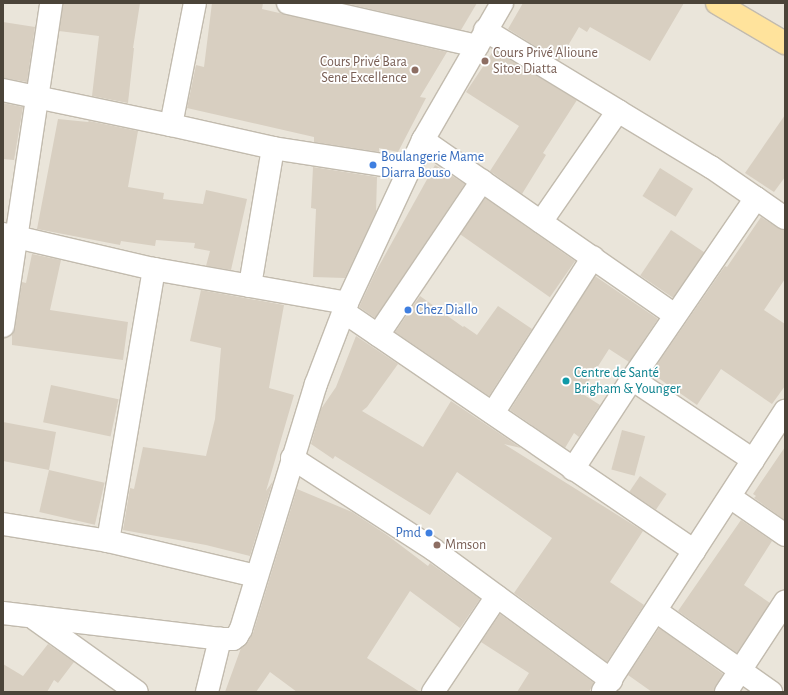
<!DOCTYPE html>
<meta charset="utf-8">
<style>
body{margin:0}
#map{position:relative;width:788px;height:695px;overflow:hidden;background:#f6f3ec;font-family:"Alegreya Sans",sans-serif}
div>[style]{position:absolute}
.residential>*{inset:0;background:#eae5da;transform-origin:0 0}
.building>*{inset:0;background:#d8cfc1;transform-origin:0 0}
.roads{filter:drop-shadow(1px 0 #c2bbae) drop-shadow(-1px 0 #c2bbae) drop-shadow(0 1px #c2bbae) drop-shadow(0 -1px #c2bbae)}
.minor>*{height:22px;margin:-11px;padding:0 11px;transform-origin:11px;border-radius:11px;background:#fff}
.major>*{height:22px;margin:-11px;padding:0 11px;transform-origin:11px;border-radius:11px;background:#ffe39c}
.dots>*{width:11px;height:11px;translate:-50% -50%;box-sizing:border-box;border:2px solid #fff;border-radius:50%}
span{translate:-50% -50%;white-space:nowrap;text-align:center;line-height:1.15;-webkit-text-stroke:3.5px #fff;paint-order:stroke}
.education-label{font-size:14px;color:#785e54}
.left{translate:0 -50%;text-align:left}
.right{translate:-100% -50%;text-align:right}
.shop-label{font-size:14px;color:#366cbe}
.culture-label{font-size:14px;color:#0d838f}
.frame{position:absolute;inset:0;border:4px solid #4b4439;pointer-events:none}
</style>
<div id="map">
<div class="residential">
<i style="left:3px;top:3px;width:782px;height:689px"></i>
</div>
<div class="building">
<i style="clip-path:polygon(63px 3px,140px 3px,133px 48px,134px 48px,128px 103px,92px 96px,99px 36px,59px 31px)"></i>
<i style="clip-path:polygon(212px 3px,263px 3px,262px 9px,447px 52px,420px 97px,426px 98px,398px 152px,379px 148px,379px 152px,314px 142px,314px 137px,187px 108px,196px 65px,204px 67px)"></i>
<i style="clip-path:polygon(344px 3px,477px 3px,461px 30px)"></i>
<i style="clip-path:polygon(523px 3px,684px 3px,650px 61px,590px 27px,587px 32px,579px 27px,559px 61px,508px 29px)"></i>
<i style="clip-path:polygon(3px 22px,35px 27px,27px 82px,3px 78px)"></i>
<i style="clip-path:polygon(494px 50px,577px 100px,543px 153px,546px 155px,522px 194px,490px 171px,519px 126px,466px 92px)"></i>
<i style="clip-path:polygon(3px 103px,23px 107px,14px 160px,3px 159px)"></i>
<i style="clip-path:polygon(785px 115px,785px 177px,774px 192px,745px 173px)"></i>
<i style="clip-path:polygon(58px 119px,88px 122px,89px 121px,138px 131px,128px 187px,164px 193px,163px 199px,203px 204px,206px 190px,247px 199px,231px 270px,206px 266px,210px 251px,194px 248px,195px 243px,156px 240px,155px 246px,121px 241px,120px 245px,37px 229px)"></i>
<i style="clip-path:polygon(435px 165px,465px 184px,375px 318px,359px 307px,375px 273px)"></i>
<i style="clip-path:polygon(313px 167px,377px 177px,376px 212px,345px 278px,313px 277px,316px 209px,311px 208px)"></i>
<i style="left:660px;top:168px;width:39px;height:33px;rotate:32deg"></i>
<i style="left:485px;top:198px;width:110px;height:44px;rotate:35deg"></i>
<i style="clip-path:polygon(761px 217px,778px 228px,785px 230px,785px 279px,764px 310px,785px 324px,785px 386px,772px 404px,721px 369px,697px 405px,651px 373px,725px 266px,727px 267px)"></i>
<i style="left:671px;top:230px;width:40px;height:55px;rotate:34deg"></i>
<i style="clip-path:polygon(32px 254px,61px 260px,50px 310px,128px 322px,123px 360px,12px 345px,12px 334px,15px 328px,22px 282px,26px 283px)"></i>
<i style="clip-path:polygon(595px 276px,658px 319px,629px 362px,609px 349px,581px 393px,600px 405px,579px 437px,574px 433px,565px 448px,510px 410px)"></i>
<i style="clip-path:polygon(201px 290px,284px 305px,269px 388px,294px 395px,266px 491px,273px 481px,250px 556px,206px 545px,123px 530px,130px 488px,134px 489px,143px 447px,206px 456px,215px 419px,221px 348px,190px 341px)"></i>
<i style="clip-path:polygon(420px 296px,463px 327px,464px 326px,477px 335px,498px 306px,532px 329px,489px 396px,395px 332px)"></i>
<i style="clip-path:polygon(356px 336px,398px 364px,367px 407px,362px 411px,423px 447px,451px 401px,521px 448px,504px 444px,643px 531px,610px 582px,644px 605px,607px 662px,514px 593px,552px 538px,457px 472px,430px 515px,335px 456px,333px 459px,311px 444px,321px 409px,336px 387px)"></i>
<i style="left:51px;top:385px;width:69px;height:38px;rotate:12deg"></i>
<i style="clip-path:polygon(3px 422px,56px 432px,49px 470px,3px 461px)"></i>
<i style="left:622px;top:430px;width:24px;height:41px;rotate:15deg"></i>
<i style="clip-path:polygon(785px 447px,785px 520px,754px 498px,756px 496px,753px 494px)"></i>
<i style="left:49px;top:470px;width:57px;height:43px;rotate:13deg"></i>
<i style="left:640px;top:476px;width:32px;height:19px;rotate:34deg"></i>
<i style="clip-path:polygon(297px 489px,352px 512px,387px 535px,428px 566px,430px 563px,480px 599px,460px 628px,410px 591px,367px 658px,420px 692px,297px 692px,270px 672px,256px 692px,225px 692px,241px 648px,248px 642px,253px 633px)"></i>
<i style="clip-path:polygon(741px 520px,772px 541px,744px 585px,770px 603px,737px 653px,678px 611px)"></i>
<i style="clip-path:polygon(500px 614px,594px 683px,589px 692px,517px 692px,529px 673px,481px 642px)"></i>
<i style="clip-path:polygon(659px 628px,723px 674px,716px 685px,714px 692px,652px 692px,628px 675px)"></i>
<i style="clip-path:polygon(48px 644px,74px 662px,58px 683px,54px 680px,47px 692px,3px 692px,3px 664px,23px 676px)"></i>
</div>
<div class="roads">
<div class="minor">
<i style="left:288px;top:3px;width:194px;rotate:12.8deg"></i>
<i style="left:485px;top:30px;width:156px;rotate:31.3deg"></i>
<i style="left:3px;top:90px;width:172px;rotate:11.8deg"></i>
<i style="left:171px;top:125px;width:124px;rotate:-78.9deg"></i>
<i style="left:171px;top:125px;width:105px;rotate:12.7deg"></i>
<i style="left:273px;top:148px;width:140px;rotate:99.5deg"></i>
<i style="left:423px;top:140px;width:307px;rotate:34.8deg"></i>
<i style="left:273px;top:148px;width:137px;rotate:8.8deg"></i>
<i style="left:756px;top:198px;width:35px;rotate:35deg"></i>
<i style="left:541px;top:222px;width:135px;rotate:-55.3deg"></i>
<i style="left:618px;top:111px;width:109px;rotate:31.1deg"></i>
<i style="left:711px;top:167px;width:55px;rotate:34.6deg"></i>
<i style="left:756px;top:198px;width:219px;rotate:124.4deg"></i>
<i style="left:632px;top:379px;width:108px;rotate:123.2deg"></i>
<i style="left:3px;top:234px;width:155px;rotate:13.1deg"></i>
<i style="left:154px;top:269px;width:276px;rotate:99.6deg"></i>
<i style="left:154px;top:269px;width:196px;rotate:10deg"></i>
<i style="left:344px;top:312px;width:424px;rotate:34.3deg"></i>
<i style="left:3px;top:326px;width:327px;rotate:-81.5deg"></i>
<i style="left:378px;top:335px;width:186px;rotate:-56deg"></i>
<i style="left:632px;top:379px;width:146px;rotate:33.8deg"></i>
<i style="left:493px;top:413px;width:185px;rotate:-57.3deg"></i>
<i style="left:292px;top:458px;width:169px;rotate:32.9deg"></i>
<i style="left:434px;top:550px;width:220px;rotate:36.3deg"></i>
<i style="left:730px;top:497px;width:67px;rotate:34.6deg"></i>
<i style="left:3px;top:524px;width:106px;rotate:9.2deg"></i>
<i style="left:108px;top:541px;width:152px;rotate:13.3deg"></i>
<i style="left:656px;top:611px;width:141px;rotate:35.2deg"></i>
<i style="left:3px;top:613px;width:219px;rotate:6.8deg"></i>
<i style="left:220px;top:639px;width:13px"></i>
<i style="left:233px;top:639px;width:5px;rotate:-37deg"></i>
<i style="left:237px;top:636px;width:8px;rotate:-60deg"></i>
<i style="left:241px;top:629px;width:256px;rotate:-73deg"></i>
<i style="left:316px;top:384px;width:87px;rotate:-69.1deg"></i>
<i style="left:347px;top:303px;width:180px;rotate:-65deg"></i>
<i style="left:423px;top:140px;width:158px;rotate:-60deg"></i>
<i style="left:35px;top:619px;width:125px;rotate:35.6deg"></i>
<i style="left:603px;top:691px;width:334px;rotate:-57deg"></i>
<i style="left:207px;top:692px;width:55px;rotate:-76.2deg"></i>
<i style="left:433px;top:692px;width:115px;rotate:-56.3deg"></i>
<i style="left:726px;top:692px;width:108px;rotate:-56.8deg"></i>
</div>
<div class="major">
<i style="left:717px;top:3px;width:79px;rotate:30.5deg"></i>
</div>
</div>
<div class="dots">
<i style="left:485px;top:61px;background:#8d6e63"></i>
<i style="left:415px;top:70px;background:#8d6e63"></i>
<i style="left:373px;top:165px;background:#3f7fe0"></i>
<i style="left:408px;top:310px;background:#3f7fe0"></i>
<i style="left:566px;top:381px;background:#0f9aa8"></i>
<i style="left:429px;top:533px;background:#3f7fe0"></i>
<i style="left:437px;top:545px;background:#8d6e63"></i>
</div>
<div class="education-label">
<span class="left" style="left:493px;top:61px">Cours Privé Alioune<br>Sitoe Diatta</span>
<span class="right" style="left:407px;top:70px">Cours Privé Bara<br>Sene Excellence</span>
<span class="left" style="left:445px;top:545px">Mmson</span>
</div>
<div class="shop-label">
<span class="left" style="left:381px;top:165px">Boulangerie Mame<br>Diarra Bouso</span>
<span class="left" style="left:416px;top:310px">Chez Diallo</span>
<span class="right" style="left:421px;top:533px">Pmd</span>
</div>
<div class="culture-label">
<span class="left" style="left:574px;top:381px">Centre de Santé<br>Brigham &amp; Younger</span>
</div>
<div class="frame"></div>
</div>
